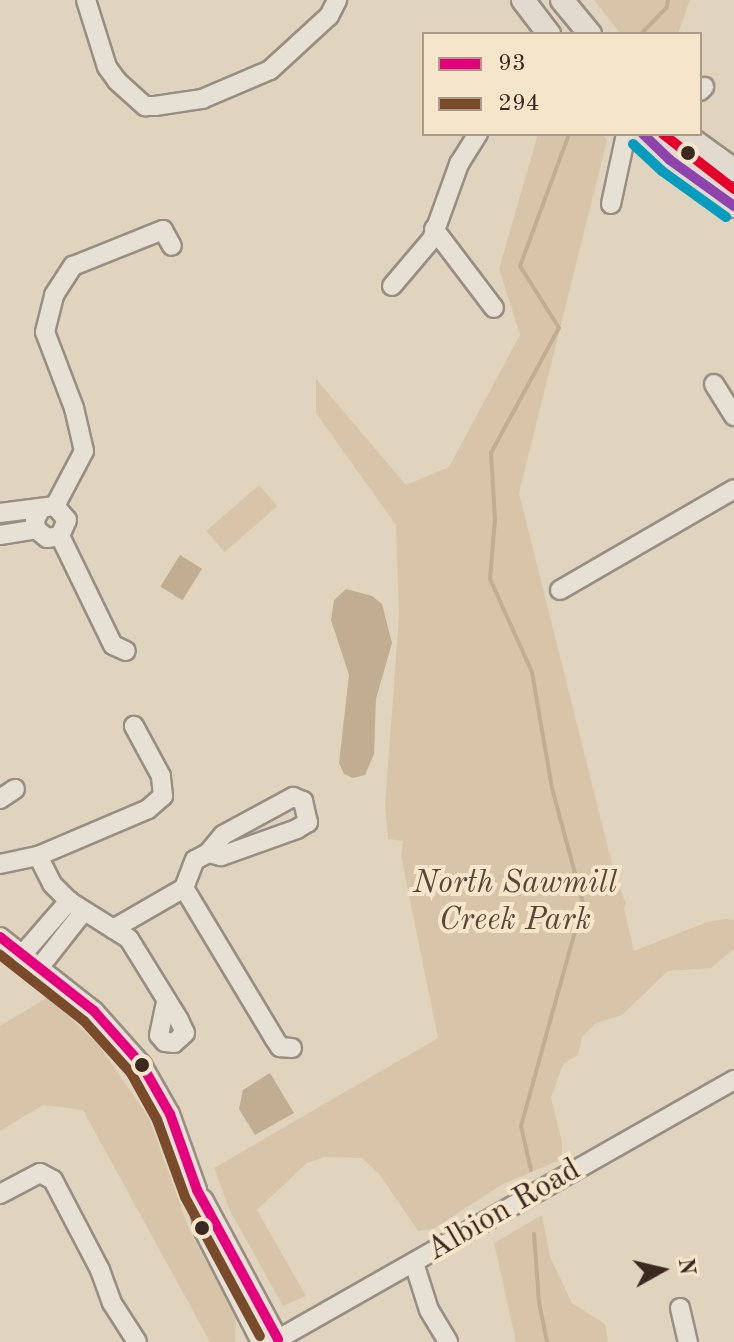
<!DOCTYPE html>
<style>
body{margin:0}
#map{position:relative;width:734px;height:1342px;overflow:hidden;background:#e1d4be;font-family:"Old Standard TT",serif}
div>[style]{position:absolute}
.green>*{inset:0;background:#d8c5a9;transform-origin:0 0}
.water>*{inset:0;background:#c0ad92;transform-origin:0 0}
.stream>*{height:4px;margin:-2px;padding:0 2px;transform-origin:2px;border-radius:2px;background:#c0ad92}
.roads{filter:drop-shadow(2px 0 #988e82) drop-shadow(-2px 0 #988e82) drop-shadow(0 2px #988e82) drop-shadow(0 -2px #988e82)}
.minor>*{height:18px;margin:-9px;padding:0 9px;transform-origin:9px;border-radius:9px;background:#e6e0d5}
.major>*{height:22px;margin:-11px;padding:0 11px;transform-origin:11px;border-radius:11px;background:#e2dace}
.bus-1>*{height:10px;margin:-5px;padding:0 5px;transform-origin:5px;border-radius:5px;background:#e5007d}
.bus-2>*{height:10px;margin:-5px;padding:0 5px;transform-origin:5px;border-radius:5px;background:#7a4b2a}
.bus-3>*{height:10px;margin:-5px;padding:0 5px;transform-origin:5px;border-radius:5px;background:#8e44ad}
.bus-4>*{height:10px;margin:-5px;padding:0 5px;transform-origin:5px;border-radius:5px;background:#069cbd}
.bus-5>*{height:10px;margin:-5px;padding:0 5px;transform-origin:5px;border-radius:5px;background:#e4002b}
.dots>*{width:22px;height:22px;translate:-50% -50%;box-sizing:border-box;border:4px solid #f5e5cb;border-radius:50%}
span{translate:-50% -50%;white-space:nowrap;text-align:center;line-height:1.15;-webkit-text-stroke:8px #f5e5cb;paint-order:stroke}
.park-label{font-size:32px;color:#594639;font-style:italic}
.street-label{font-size:32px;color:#3b2921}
.legend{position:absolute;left:422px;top:32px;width:280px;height:104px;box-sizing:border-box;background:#f5e5cb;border:2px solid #ab9a87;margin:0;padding:10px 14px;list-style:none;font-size:24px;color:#3b2921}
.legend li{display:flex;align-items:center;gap:16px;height:40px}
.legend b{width:40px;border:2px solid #ab9a87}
.north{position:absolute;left:622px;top:1230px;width:80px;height:80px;-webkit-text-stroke:6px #f5e5cb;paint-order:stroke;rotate:82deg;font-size:22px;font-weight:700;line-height:32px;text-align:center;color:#3b2921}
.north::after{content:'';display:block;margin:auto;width:28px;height:36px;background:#3b2921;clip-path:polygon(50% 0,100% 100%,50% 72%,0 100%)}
</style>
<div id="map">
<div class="green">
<i style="clip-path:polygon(594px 0,690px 0,678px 34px,621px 34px)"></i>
<i style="clip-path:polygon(538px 134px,602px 134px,607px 140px,519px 493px,616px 880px,626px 903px,624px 909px,634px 951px,707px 922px,726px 919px,734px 920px,734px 949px,711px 968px,668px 971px,622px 1015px,596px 1023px,582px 1037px,578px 1055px,563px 1064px,551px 1098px,562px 1142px,562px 1159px,503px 1184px,433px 1229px,418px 1231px,380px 1175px,362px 1158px,325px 1157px,307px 1163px,257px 1210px,306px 1296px,283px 1306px,230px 1211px,214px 1168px,438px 1038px,401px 856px,403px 841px,388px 839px,385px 805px,399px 616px,396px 525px,316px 413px,316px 379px,406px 485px,449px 467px,520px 335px,499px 269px)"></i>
<i style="left:259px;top:485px;width:28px;height:70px;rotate:49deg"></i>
<i style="clip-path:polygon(48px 997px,98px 1044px,149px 1118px,189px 1229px,236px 1318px,235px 1342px,210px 1342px,83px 1110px,43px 1105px,0 1131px,0 1026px)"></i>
<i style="clip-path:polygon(542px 1215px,550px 1257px,572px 1303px,605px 1324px,608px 1342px,516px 1342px,494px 1243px)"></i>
</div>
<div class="water">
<i style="left:180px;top:555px;width:26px;height:37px;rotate:32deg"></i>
<i style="clip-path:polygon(346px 589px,372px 596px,382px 604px,392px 643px,376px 699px,374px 754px,365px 775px,353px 778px,344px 774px,339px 763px,349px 675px,331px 620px,334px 600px)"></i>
<i style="clip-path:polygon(270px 1073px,294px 1113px,255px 1135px,239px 1109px,243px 1090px)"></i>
</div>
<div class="stream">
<i style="left:641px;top:34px;width:37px;rotate:-46deg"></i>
<i style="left:667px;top:7px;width:7px;rotate:-82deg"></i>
<i style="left:531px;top:1170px;width:45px;rotate:-102.8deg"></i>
<i style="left:521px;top:1126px;width:231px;rotate:-74.5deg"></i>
<i style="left:583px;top:903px;width:119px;rotate:-105.1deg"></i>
<i style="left:552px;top:788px;width:118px;rotate:-99.8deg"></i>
<i style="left:532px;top:672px;width:102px;rotate:-114.3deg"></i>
<i style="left:490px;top:579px;width:59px;rotate:-85.2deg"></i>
<i style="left:495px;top:520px;width:67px;rotate:-93.4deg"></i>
<i style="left:491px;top:453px;width:142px;rotate:-61.5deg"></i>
<i style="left:559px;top:328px;width:73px;rotate:-122.2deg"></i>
<i style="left:520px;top:266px;width:141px;rotate:-69.6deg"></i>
<i style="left:534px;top:1234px;width:68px;rotate:85.8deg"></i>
<i style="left:539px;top:1302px;width:41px;rotate:78.7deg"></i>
</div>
<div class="roads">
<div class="minor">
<i style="left:86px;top:0;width:70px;rotate:72.6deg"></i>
<i style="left:107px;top:67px;width:17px;rotate:54deg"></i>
<i style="left:117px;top:81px;width:38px;rotate:42deg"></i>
<i style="left:145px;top:106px;width:10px"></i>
<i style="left:155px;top:106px;width:48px;rotate:-8.5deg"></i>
<i style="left:202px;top:99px;width:74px;rotate:-23.1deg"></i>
<i style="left:270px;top:70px;width:80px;rotate:-42.5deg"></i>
<i style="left:329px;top:16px;width:18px;rotate:-63deg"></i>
<i style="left:700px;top:91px;width:6px;rotate:-45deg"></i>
<i style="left:611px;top:204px;width:72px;rotate:-77.9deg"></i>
<i style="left:434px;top:229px;width:99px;rotate:52.8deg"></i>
<i style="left:392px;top:286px;width:62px;rotate:-49.6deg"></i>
<i style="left:432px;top:239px;width:80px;rotate:-70.2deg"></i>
<i style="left:459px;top:164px;width:36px;rotate:-58deg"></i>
<i style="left:714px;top:384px;width:38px;rotate:58deg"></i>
<i style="left:55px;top:506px;width:62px;rotate:-62.2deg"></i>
<i style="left:84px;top:451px;width:44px;rotate:-103.1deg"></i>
<i style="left:74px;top:408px;width:81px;rotate:-110.9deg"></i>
<i style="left:45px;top:332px;width:38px;rotate:-76deg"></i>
<i style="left:54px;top:295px;width:35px;rotate:-57deg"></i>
<i style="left:73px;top:266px;width:97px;rotate:-21.8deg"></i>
<i style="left:163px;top:230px;width:18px;rotate:61deg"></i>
<i style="left:0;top:513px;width:55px;rotate:-7.3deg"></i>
<i style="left:55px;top:506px;width:18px;rotate:49deg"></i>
<i style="left:67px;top:520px;width:17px;rotate:114deg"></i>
<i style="left:60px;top:536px;width:13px;rotate:171deg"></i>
<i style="left:47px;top:538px;width:14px;rotate:-141deg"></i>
<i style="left:36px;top:529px;width:10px;rotate:-96deg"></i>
<i style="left:35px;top:519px;width:12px;rotate:-59deg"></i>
<i style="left:0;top:535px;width:36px;rotate:-9deg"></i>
<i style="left:60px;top:536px;width:121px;rotate:64.1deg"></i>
<i style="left:113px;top:645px;width:14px;rotate:25deg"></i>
<i style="left:560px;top:590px;width:201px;rotate:-30.1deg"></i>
<i style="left:0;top:799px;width:18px;rotate:-34deg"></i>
<i style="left:38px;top:856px;width:31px;rotate:63deg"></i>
<i style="left:52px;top:884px;width:24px;rotate:45deg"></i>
<i style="left:69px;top:901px;width:71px;rotate:32.3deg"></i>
<i style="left:129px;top:939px;width:95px;rotate:58.3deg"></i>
<i style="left:179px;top:1020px;width:14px;rotate:65deg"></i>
<i style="left:185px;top:1033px;width:15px;rotate:138deg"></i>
<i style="left:174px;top:1043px;width:9px;rotate:-174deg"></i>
<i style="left:165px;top:1042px;width:9px;rotate:-131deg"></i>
<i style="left:159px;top:1035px;width:35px;rotate:-78deg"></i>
<i style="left:0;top:864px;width:39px;rotate:-12deg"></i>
<i style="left:38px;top:856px;width:120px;rotate:-23.1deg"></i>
<i style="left:148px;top:809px;width:20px;rotate:-41deg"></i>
<i style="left:163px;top:796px;width:20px;rotate:-96deg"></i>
<i style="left:161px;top:776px;width:57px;rotate:-118.4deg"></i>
<i style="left:184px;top:888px;width:175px;rotate:59deg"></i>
<i style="left:274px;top:1038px;width:11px;rotate:56deg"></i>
<i style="left:280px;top:1047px;width:12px;rotate:5deg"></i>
<i style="left:113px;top:929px;width:82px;rotate:-30deg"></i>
<i style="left:184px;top:888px;width:30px;rotate:-69deg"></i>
<i style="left:195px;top:860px;width:15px;rotate:-28deg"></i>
<i style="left:208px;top:853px;width:23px;rotate:-50deg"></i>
<i style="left:223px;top:835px;width:80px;rotate:-28.5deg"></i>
<i style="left:293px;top:797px;width:11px;rotate:22deg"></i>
<i style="left:303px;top:801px;width:22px;rotate:77deg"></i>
<i style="left:308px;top:822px;width:13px;rotate:148deg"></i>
<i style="left:297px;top:829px;width:81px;rotate:160.4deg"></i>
<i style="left:221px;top:856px;width:13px;rotate:-167deg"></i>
<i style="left:0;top:937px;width:120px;rotate:38.2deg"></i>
<i style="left:94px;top:1011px;width:72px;rotate:48.4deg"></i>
<i style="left:142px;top:1065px;width:56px;rotate:60.3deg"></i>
<i style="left:170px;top:1114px;width:81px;rotate:70.4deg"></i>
<i style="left:197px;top:1190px;width:42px;rotate:80.3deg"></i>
<i style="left:204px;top:1231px;width:125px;rotate:62.8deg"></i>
<i style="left:22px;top:955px;width:72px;rotate:-49deg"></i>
<i style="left:39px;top:968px;width:71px;rotate:-51.8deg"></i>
<i style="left:0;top:1194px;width:45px;rotate:-27.7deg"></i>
<i style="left:40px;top:1173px;width:15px;rotate:28deg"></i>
<i style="left:53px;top:1180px;width:102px;rotate:62.4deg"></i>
<i style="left:100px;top:1270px;width:35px;rotate:70deg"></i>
<i style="left:112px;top:1303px;width:46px;rotate:57.3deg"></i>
<i style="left:203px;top:1199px;width:159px;rotate:61.8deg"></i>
<i style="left:414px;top:1263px;width:49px;rotate:72.3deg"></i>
<i style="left:429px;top:1310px;width:37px;rotate:59deg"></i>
<i style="left:680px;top:1308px;width:35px;rotate:77deg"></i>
<i style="left:273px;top:1342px;width:530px;rotate:-29.61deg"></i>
</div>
<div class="major">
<i style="left:523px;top:0;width:43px;rotate:52.6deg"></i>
<i style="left:562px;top:0;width:44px;rotate:50.5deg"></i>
<i style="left:643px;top:134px;width:37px;rotate:44deg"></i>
<i style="left:670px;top:160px;width:79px;rotate:35.7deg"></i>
<i style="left:684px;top:134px;width:62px;rotate:35.8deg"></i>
</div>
</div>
<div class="bus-1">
<i style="left:0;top:937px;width:120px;rotate:38.2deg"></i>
<i style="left:94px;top:1011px;width:72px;rotate:48.4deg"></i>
<i style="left:142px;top:1065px;width:56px;rotate:60.3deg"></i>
<i style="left:170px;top:1114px;width:81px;rotate:70.4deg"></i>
<i style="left:197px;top:1190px;width:170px;rotate:61.5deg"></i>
</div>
<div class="bus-2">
<i style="left:0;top:955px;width:107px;rotate:38.2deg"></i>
<i style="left:84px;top:1021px;width:70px;rotate:47.9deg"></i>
<i style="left:131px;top:1073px;width:54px;rotate:61deg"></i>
<i style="left:157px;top:1120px;width:82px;rotate:70deg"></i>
<i style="left:185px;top:1197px;width:158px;rotate:61.7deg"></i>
</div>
<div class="bus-3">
<i style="left:643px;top:134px;width:37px;rotate:44deg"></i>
<i style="left:670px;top:160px;width:79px;rotate:35.7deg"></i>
</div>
<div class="bus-4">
<i style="left:633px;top:144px;width:40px;rotate:43deg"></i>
<i style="left:662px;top:171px;width:79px;rotate:35.7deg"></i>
</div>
<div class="bus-5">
<i style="left:663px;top:134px;width:90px;rotate:37.8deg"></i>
</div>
<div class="dots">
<i style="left:688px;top:153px;background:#3b2921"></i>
<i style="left:142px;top:1065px;background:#3b2921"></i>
<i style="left:202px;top:1228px;background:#3b2921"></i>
</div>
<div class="park-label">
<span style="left:515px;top:903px">North Sawmill<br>Creek Park</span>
</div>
<div class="street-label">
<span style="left:504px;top:1211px;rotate:-30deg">Albion Road</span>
</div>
<ul class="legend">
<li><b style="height:10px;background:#e5007d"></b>93</li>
<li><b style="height:10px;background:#7a4b2a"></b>294</li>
</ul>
<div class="north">N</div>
</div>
